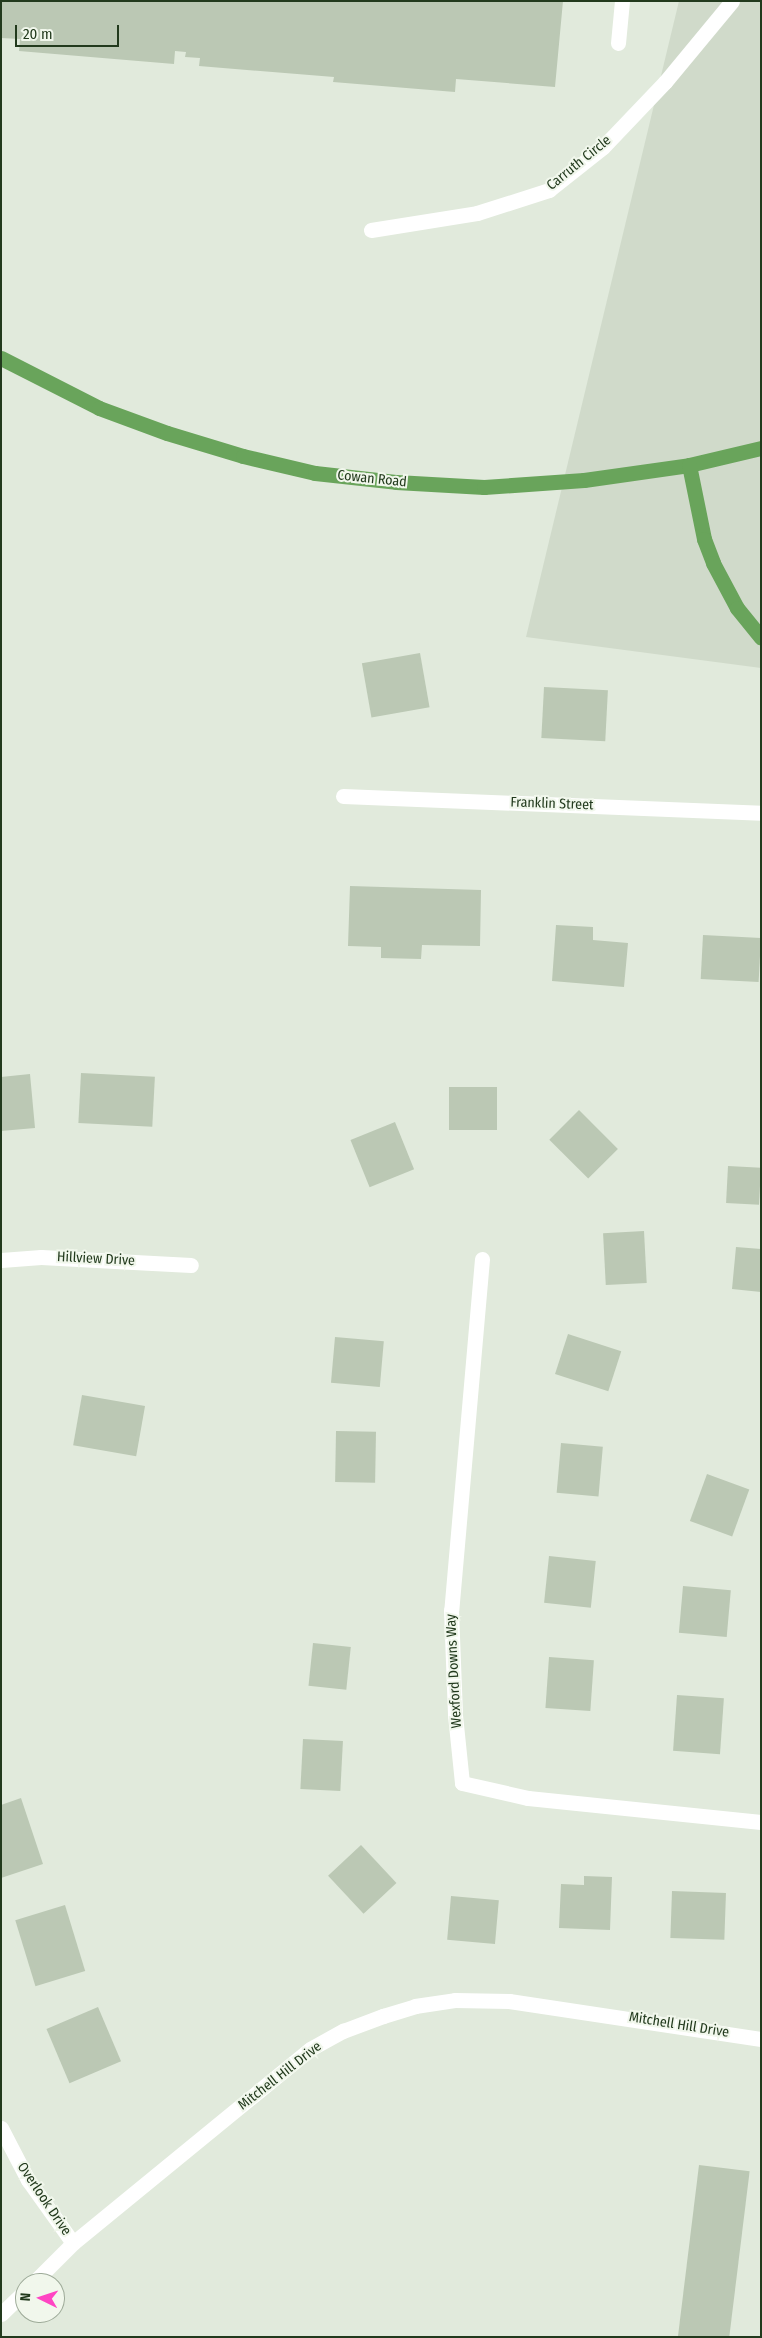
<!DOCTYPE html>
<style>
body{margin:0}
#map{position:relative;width:762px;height:2338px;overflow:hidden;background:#e1eadc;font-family:"Fira Sans Condensed",sans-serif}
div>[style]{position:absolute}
.built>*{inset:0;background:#d0daca}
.building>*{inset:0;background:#bbc8b4;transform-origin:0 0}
.minor>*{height:15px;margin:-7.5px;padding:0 7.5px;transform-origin:7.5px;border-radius:7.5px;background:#fff}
.major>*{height:15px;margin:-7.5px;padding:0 7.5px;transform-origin:7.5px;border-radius:7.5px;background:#69a45b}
span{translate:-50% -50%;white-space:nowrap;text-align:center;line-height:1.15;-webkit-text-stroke:4px #f1f7ec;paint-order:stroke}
.street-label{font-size:14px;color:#223a1d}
.frame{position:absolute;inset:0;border:2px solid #223a1d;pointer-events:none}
.north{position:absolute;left:15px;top:2273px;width:50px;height:50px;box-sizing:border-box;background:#f1f7ec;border:1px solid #9eab99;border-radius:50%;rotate:274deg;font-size:14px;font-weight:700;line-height:20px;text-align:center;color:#223a1d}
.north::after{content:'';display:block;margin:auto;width:18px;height:22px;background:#ff45c3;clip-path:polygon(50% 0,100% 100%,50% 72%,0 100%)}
.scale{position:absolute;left:15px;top:25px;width:104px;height:22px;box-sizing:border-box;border:2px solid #223a1d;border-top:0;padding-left:6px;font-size:15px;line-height:18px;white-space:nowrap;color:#223a1d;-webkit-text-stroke:4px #f1f7ec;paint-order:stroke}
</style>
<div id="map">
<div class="built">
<i style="clip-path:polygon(679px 1px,761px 1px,761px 668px,526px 637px)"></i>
</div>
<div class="building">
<i style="clip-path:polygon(1px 1px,563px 1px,555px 87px,456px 79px,455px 92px,333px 82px,334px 77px,199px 66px,200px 58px,185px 57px,186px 52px,175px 51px,174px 64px,19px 51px,20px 39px,1px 38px)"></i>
<i style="left:420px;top:653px;width:55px;height:59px;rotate:80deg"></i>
<i style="left:544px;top:687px;width:64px;height:51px;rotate:3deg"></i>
<i style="clip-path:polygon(350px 886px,481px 890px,480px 946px,422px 945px,421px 959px,381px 958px,381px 947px,348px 946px)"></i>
<i style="clip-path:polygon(556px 925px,593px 927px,593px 940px,628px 943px,624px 987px,552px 981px)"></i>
<i style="left:703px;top:935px;width:58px;height:44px;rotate:3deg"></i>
<i style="left:81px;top:1073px;width:74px;height:50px;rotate:3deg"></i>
<i style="clip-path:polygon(30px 1074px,35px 1128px,1px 1131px,1px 1077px)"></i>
<i style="left:449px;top:1087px;width:48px;height:43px"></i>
<i style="left:579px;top:1110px;width:55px;height:42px;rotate:45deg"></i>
<i style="left:395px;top:1122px;width:51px;height:48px;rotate:68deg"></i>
<i style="left:728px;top:1166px;width:33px;height:37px;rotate:3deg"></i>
<i style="left:644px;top:1231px;width:52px;height:41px;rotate:87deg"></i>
<i style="clip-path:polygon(736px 1247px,761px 1249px,761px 1292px,732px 1289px)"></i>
<i style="left:568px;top:1334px;width:56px;height:42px;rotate:18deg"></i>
<i style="left:335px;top:1337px;width:49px;height:46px;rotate:5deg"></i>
<i style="left:82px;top:1395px;width:64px;height:51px;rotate:10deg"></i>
<i style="left:336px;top:1431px;width:40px;height:51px;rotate:1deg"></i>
<i style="left:561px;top:1443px;width:42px;height:50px;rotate:5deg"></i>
<i style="left:707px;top:1474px;width:45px;height:50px;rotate:20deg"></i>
<i style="left:549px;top:1556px;width:47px;height:47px;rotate:6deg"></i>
<i style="left:683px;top:1586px;width:48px;height:47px;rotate:5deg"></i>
<i style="left:313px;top:1643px;width:38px;height:43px;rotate:6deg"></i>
<i style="left:549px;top:1657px;width:45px;height:51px;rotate:4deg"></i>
<i style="left:677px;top:1695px;width:47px;height:56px;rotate:4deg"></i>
<i style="left:303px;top:1739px;width:40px;height:50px;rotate:3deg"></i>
<i style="clip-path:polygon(21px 1798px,43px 1864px,1px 1878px,1px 1805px)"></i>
<i style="left:361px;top:1845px;width:52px;height:45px;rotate:47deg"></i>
<i style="clip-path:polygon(584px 1876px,612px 1877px,610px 1930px,559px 1928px,561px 1884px,584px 1885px)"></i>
<i style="left:672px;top:1891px;width:54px;height:47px;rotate:2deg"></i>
<i style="left:451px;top:1896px;width:48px;height:44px;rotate:5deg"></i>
<i style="left:65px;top:1905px;width:69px;height:52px;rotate:73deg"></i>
<i style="left:98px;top:2007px;width:59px;height:56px;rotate:67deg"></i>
<i style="left:699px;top:2165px;width:51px;height:173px;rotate:7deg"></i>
</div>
<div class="minor">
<i style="left:618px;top:43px;width:42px;rotate:-84.6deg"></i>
<i style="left:371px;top:230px;width:107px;rotate:-9.1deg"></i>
<i style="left:477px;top:213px;width:76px;rotate:-17.7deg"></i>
<i style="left:549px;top:190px;width:69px;rotate:-38.5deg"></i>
<i style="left:603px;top:147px;width:90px;rotate:-46.4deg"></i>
<i style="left:665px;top:82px;width:105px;rotate:-50.4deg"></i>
<i style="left:343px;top:796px;width:418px;rotate:2.3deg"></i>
<i style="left:482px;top:1259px;width:352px;rotate:95deg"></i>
<i style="left:451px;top:1610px;width:105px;rotate:87.8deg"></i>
<i style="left:455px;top:1715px;width:68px;rotate:84.1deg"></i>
<i style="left:462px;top:1783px;width:68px;rotate:12.8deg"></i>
<i style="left:528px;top:1798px;width:234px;rotate:5.9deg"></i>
<i style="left:1px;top:1260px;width:40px;rotate:-4.3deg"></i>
<i style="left:41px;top:1257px;width:150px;rotate:3.1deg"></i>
<i style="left:1px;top:2128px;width:59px;rotate:62.6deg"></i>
<i style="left:28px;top:2180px;width:77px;rotate:54.5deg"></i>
<i style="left:33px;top:2283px;width:57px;rotate:-45deg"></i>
<i style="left:73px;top:2243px;width:306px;rotate:-39.3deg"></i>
<i style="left:310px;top:2049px;width:38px;rotate:-29deg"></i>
<i style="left:343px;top:2031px;width:43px;rotate:-20.6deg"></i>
<i style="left:383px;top:2016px;width:34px;rotate:-17deg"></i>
<i style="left:415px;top:2006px;width:40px;rotate:-8.5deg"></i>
<i style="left:455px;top:2000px;width:54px;rotate:1.1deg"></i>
<i style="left:509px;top:2001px;width:255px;rotate:8.6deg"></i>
<i style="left:1px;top:2314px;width:33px;rotate:-44deg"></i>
</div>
<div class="major">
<i style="left:1px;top:358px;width:110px;rotate:27deg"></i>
<i style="left:99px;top:408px;width:72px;rotate:20.2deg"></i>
<i style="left:167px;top:433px;width:79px;rotate:16.8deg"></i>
<i style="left:243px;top:456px;width:74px;rotate:13.3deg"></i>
<i style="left:315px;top:473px;width:81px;rotate:6.3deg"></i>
<i style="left:396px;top:482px;width:88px;rotate:3.3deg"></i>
<i style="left:484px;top:487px;width:100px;rotate:-4deg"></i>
<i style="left:584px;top:480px;width:106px;rotate:-8.1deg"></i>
<i style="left:689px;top:465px;width:74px;rotate:-13.3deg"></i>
<i style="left:689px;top:465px;width:76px;rotate:78.5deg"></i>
<i style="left:704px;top:539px;width:26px;rotate:69deg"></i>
<i style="left:713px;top:563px;width:51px;rotate:61.9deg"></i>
<i style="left:737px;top:608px;width:38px;rotate:51deg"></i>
</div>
<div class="street-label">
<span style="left:579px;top:163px;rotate:-39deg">Carruth Circle</span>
<span style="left:372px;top:479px;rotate:6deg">Cowan Road</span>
<span style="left:552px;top:804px;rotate:2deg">Franklin Street</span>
<span style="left:96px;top:1259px;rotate:3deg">Hillview Drive</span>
<span style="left:454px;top:1671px;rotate:-93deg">Wexford Downs Way</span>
<span style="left:679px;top:2025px;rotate:9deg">Mitchell Hill Drive</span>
<span style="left:280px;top:2076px;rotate:-38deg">Mitchell Hill Drive</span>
<span style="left:44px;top:2199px;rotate:56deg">Overlook Drive</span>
</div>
<div class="frame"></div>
<div class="north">N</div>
<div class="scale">20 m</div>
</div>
